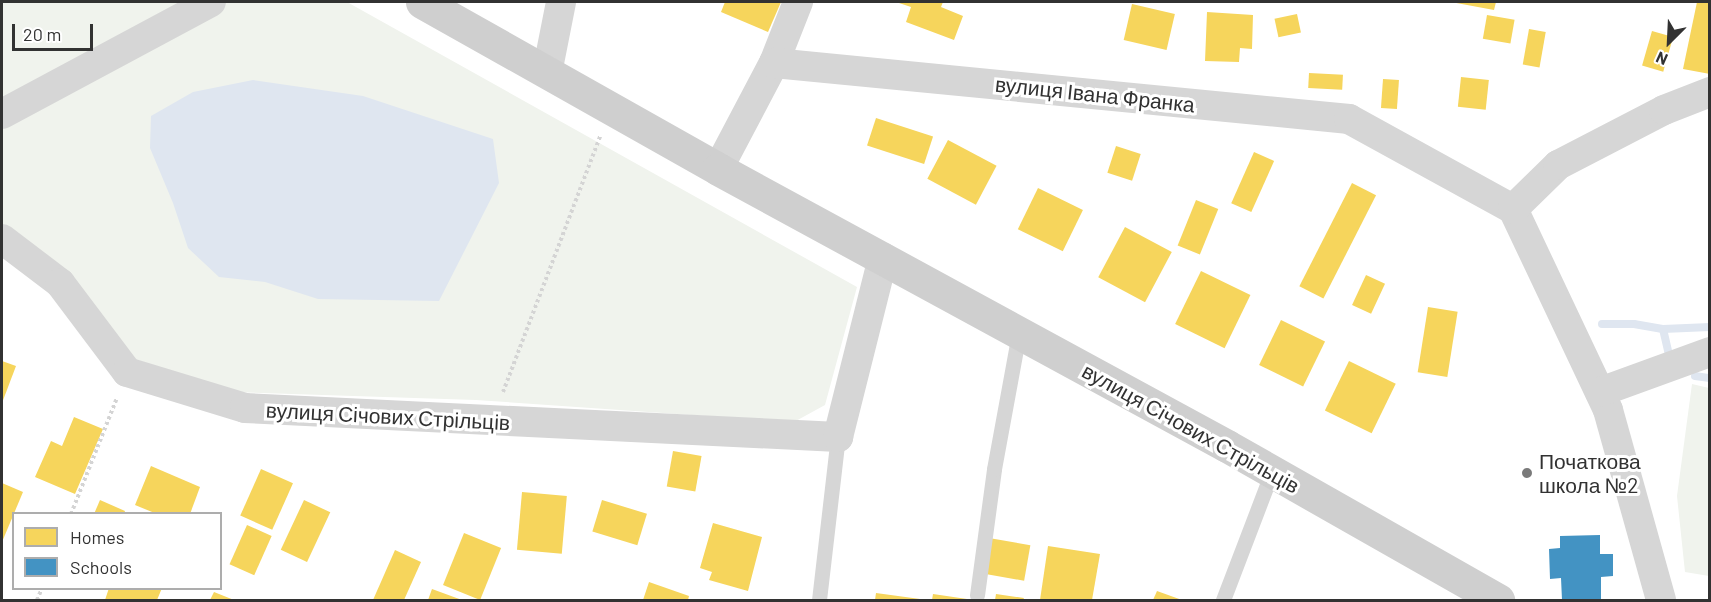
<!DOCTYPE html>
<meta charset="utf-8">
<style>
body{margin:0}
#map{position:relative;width:1711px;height:602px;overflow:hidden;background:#fff;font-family:Barlow,sans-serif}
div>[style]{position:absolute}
.green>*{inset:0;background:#f0f3ed}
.water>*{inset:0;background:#dfe6f0}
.homes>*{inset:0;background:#f6d55c;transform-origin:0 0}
.schools>*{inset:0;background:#4393c3}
.stream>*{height:8px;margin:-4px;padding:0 4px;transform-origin:4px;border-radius:4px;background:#dfe6f0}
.path>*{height:4px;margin-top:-2px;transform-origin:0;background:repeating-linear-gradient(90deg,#d4d4d4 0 3px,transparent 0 6px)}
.lane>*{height:15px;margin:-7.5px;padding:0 7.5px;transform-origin:7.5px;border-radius:7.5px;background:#d6d6d6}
.street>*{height:30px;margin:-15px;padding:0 15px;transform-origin:15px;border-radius:15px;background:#d6d6d6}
.secondary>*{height:33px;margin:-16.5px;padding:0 16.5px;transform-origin:16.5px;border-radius:16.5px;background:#cfcfcf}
.dots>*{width:16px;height:16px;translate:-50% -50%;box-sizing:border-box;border:3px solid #fff;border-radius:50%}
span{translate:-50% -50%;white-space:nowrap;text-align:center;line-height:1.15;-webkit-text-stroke:6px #fff;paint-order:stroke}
.street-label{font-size:21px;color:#323232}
.poi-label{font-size:21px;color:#323232}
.left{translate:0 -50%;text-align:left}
.frame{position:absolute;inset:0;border:3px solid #323232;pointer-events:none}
.legend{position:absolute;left:12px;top:512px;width:210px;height:78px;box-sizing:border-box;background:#fff;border:2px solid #adadad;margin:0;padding:8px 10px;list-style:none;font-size:18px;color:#323232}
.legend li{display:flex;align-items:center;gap:12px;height:30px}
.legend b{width:30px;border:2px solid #adadad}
.north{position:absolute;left:1639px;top:12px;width:60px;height:60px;-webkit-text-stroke:4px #fff;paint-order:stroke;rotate:204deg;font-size:16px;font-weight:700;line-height:24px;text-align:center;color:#323232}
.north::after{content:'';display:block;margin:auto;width:21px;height:27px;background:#323232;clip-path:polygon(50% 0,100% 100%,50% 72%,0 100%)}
.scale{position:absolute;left:12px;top:24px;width:81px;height:27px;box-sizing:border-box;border:3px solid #323232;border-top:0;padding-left:8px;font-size:18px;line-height:21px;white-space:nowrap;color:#323232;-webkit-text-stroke:4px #fff;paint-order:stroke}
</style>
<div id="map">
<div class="green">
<i style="clip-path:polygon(2px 2px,347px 2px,857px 287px,825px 405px,794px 422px,476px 400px,230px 392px,132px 358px,2px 233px)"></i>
<i style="clip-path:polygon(1692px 384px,1709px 388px,1709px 576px,1685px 572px,1677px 496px)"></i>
</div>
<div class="water">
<i style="clip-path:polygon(253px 80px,363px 96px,493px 139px,499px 183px,439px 301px,318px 299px,265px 282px,219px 277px,188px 248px,173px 203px,150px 148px,151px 116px,193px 92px)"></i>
</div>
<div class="homes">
<i style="clip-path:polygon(725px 2px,781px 2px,768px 32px,721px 12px)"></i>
<i style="clip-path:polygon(896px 2px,943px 2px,941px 7px,963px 16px,954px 40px,906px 22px,911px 7px)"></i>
<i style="clip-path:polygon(1451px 2px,1496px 2px,1494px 10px)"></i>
<i style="clip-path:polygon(1697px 2px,1710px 2px,1710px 74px,1683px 69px)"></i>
<i style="left:1132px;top:4px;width:44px;height:37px;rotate:13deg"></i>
<i style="clip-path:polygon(1207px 12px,1253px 15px,1252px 49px,1240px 48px,1239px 62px,1205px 61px)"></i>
<i style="left:1297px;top:14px;width:19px;height:23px;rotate:78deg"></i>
<i style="left:1487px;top:15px;width:28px;height:24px;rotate:10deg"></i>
<i style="left:1529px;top:29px;width:17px;height:36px;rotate:10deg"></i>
<i style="left:1652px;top:31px;width:22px;height:36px;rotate:16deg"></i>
<i style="left:1309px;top:73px;width:34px;height:15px;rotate:3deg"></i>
<i style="left:1461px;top:77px;width:28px;height:30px;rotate:6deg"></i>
<i style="left:1383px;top:79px;width:16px;height:29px;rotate:4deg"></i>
<i style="left:876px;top:118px;width:60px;height:29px;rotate:18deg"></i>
<i style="left:948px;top:140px;width:55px;height:44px;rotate:28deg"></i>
<i style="left:1116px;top:146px;width:26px;height:28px;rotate:18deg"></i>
<i style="left:1254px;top:152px;width:22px;height:56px;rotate:24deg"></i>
<i style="left:1352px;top:183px;width:27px;height:116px;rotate:27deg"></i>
<i style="left:1038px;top:188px;width:50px;height:46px;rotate:26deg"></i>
<i style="left:1196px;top:200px;width:24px;height:49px;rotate:22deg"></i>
<i style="left:1125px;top:227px;width:53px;height:57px;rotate:28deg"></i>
<i style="left:1201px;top:271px;width:55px;height:59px;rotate:26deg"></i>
<i style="left:1366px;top:275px;width:21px;height:33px;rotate:25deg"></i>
<i style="left:1428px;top:307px;width:30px;height:66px;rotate:9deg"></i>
<i style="left:1281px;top:320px;width:49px;height:50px;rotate:26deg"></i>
<i style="clip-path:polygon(2px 361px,16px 366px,2px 403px)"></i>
<i style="left:1349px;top:361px;width:52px;height:55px;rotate:26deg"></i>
<i style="clip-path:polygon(74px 417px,103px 429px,75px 494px,35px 477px,51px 441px,62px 446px)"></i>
<i style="left:673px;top:451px;width:29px;height:36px;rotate:10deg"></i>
<i style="clip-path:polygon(151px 466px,200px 487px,190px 514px,157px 514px,135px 505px)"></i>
<i style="left:261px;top:469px;width:35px;height:51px;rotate:24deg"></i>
<i style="clip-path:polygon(2px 483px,23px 492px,2px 542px)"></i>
<i style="left:522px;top:492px;width:45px;height:58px;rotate:5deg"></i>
<i style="clip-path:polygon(100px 500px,125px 511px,124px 514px,94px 514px)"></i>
<i style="left:304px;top:500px;width:29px;height:55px;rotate:25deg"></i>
<i style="left:602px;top:500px;width:47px;height:33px;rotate:17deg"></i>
<i style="clip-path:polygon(713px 523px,762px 537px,748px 591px,709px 580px,712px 572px,700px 568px)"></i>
<i style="left:247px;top:525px;width:27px;height:43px;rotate:24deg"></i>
<i style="left:464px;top:533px;width:40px;height:56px;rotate:22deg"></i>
<i style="left:989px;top:538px;width:42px;height:36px;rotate:10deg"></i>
<i style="clip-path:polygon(1048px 546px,1100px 554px,1092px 600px,1040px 600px)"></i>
<i style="clip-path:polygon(395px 550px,421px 562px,404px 600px,373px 600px)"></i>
<i style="clip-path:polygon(649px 582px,689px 596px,688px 600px,643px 600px)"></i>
<i style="clip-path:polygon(109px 588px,162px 588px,157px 600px,105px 600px)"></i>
<i style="clip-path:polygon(432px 589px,462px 600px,428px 600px)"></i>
<i style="clip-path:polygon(1157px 591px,1182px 600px,1153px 600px)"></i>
<i style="clip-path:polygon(214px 592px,234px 600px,210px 600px)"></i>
<i style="clip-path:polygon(876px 593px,920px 599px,919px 600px,875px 600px)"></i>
<i style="clip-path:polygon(933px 594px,967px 599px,967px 600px,932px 600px)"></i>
<i style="clip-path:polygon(996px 594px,1024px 598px,1023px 600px,995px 600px)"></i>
</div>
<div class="schools">
<i style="clip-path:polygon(1600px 535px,1600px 554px,1613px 554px,1613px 576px,1601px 577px,1601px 600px,1562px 600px,1561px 578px,1550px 579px,1549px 549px,1560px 548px,1560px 536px)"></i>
</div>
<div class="stream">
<i style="left:1602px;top:324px;width:32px"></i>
<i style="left:1634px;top:324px;width:29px;rotate:10deg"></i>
<i style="left:1663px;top:329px;width:47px;rotate:-2.4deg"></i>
<i style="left:1663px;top:329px;width:23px;rotate:77deg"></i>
<i style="left:1695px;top:376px;width:15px;rotate:8deg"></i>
</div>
<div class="path">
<i style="left:503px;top:392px;width:274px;rotate:-69.2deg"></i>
<i style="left:71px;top:514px;width:125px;rotate:-68.4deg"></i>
<i style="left:37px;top:600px;width:13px;rotate:-67deg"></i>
</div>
<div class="lane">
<i style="left:977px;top:595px;width:127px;rotate:-82.3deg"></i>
<i style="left:994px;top:469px;width:138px;rotate:-79.6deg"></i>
<i style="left:819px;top:600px;width:164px;rotate:-83.4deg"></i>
<i style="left:1223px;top:600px;width:137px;rotate:-69.1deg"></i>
</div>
<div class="street">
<i style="left:774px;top:63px;width:66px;rotate:-68.5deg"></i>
<i style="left:547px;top:73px;width:72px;rotate:-78.8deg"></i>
<i style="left:2px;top:114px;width:237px;rotate:-28.2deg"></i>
<i style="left:718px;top:169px;width:120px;rotate:-62.2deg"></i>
<i style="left:774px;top:63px;width:578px;rotate:5.56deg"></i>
<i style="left:1349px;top:119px;width:187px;rotate:28.8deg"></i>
<i style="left:1513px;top:209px;width:222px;rotate:64.7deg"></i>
<i style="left:1608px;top:410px;width:197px;rotate:74.4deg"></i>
<i style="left:1513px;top:209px;width:63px;rotate:-44.4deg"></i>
<i style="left:1558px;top:165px;width:119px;rotate:-27.4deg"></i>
<i style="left:1664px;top:110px;width:49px;rotate:-21.4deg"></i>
<i style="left:2px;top:239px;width:73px;rotate:37.2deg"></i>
<i style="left:60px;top:283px;width:111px;rotate:53deg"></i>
<i style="left:127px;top:372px;width:123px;rotate:17deg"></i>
<i style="left:245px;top:408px;width:594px;rotate:2.8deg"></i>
<i style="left:838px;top:437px;width:185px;rotate:-75.9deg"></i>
<i style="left:1600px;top:392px;width:117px;rotate:-20deg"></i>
</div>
<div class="secondary">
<i style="left:422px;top:2px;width:340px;rotate:29.4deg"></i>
<i style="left:718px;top:169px;width:579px;rotate:28.56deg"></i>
<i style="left:1227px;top:446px;width:312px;rotate:29.6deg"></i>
</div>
<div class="dots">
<i style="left:1527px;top:473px;background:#7a7a7a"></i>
</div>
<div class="street-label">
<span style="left:1095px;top:94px;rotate:6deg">вулиця Івана Франка</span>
<span style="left:388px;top:416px;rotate:3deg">вулиця Січових Стрільців</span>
<span style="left:1191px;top:428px;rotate:29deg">вулиця Січових Стрільців</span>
</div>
<div class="poi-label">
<span class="left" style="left:1539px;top:473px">Початкова<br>школа №2</span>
</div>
<div class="frame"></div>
<ul class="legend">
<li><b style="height:16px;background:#f6d55c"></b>Homes</li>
<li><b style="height:16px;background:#4393c3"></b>Schools</li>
</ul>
<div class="north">N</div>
<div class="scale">20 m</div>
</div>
